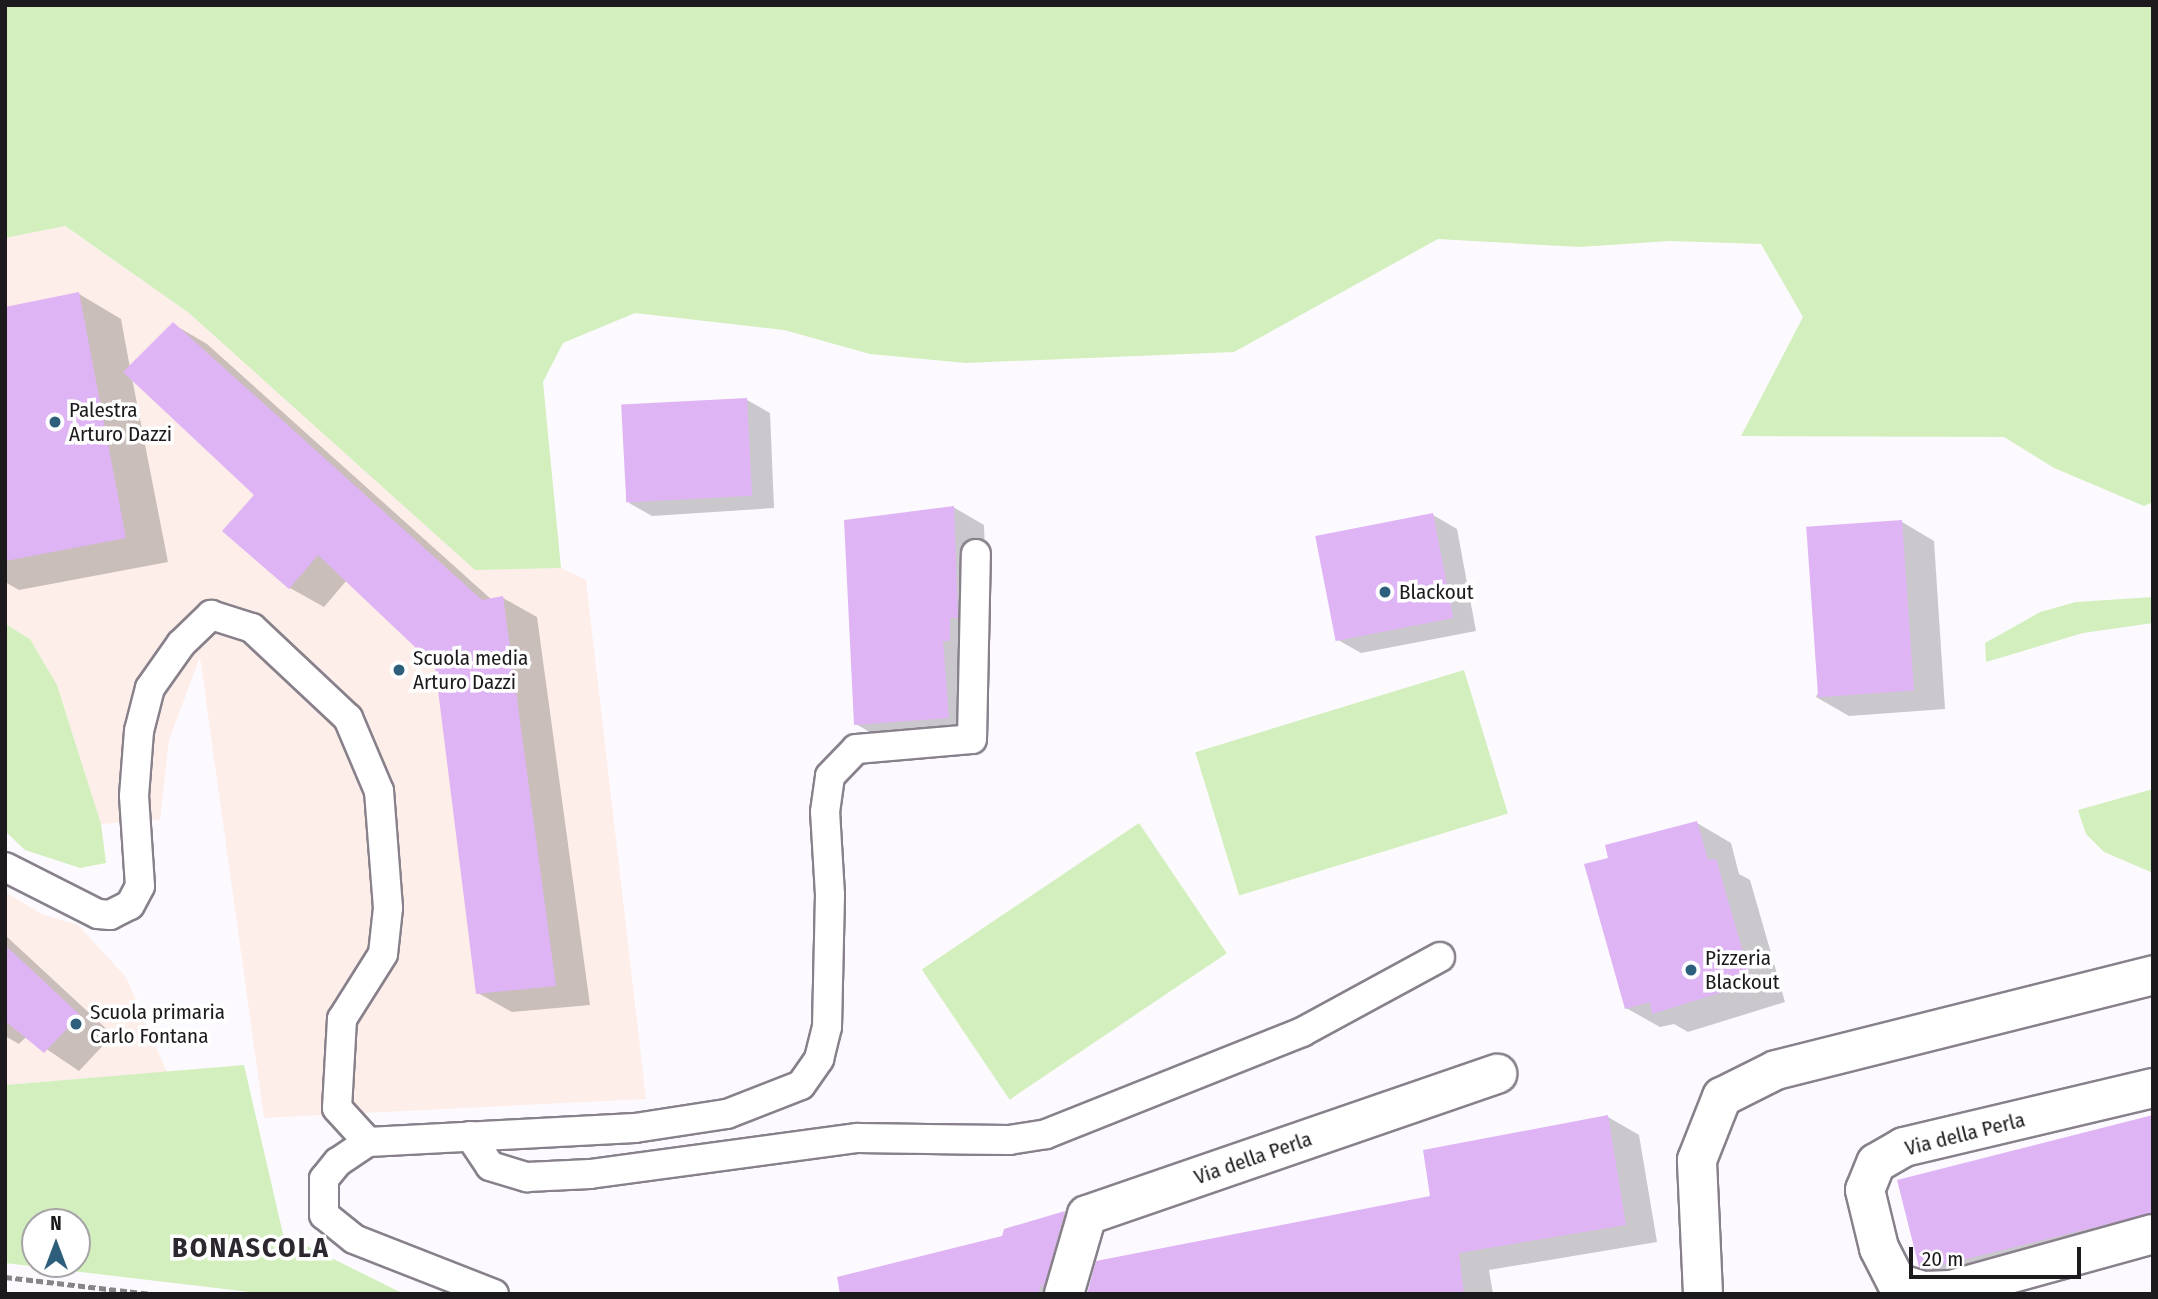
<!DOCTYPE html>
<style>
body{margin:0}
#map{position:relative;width:2158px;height:1299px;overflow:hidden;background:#fdfaff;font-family:"Fira Sans Condensed",sans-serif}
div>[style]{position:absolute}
.education>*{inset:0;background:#fdeee9}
.green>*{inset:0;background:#d3efbd;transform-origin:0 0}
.shadow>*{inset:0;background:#0003}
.building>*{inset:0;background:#dfb4f4;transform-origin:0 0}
.path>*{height:4.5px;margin-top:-2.25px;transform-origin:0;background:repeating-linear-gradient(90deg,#888589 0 7px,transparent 0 10.5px)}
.roads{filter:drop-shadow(2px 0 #88818b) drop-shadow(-2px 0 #88818b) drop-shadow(0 2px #88818b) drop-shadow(0 -2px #88818b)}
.service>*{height:28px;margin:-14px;padding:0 14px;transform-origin:14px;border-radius:14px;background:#fff}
.minor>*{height:38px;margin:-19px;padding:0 19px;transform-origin:19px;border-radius:19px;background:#fff}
.dots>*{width:19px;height:19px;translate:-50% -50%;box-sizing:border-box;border:4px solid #fff;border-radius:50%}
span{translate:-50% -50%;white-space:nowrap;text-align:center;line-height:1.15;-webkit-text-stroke:7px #fff;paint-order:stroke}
.poi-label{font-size:21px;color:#1d1a1e}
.left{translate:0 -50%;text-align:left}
.street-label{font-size:21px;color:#1d1a1e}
.district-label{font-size:28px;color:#2d2730;font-weight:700;letter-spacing:2px}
.frame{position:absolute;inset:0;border:7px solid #1d1a1e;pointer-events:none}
.north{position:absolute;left:21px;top:1208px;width:70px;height:70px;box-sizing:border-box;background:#fff;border:2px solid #a5a3a5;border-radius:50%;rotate:0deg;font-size:19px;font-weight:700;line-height:28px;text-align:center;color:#1d1a1e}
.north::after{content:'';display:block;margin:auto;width:24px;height:32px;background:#2d5f7d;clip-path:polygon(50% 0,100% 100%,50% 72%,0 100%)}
.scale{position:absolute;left:1909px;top:1247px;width:172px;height:32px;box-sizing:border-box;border:4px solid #1d1a1e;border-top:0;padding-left:9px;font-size:21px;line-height:24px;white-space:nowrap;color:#1d1a1e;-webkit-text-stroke:5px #fff;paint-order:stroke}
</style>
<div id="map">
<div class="education">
<i style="clip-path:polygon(64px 226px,189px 313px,475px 570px,561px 568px,586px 580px,646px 1099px,264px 1118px,200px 657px,169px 740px,160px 820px,101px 824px,57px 685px,30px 639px,5px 624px,5px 238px)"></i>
<i style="clip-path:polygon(5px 892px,42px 914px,78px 925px,126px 977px,167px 1072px,5px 1085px)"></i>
</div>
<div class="green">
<i style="clip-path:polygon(5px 5px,2153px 5px,2153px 502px,2144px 506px,2054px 468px,2004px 437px,1741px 436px,1803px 317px,1761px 244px,1670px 241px,1579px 247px,1438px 239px,1234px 352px,966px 363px,870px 354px,784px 330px,635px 313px,563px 343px,543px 382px,561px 568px,475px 570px,189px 313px,65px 226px,5px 238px)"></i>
<i style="clip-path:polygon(2153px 597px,2153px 623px,2083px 633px,1986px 662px,1985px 643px,2040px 612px,2076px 602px)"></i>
<i style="clip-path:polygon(5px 624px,30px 639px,57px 685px,101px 824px,106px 863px,80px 868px,25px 850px,5px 831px)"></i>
<i style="left:1464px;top:670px;width:150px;height:281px;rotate:73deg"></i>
<i style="clip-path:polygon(2153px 789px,2153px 873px,2104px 852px,2086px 834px,2078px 810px)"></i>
<i style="left:1139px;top:823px;width:157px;height:262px;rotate:56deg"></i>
<i style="clip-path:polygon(evenodd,244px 1065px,283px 1234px,404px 1294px,266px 1294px,5px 1263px,5px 1085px,244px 1065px,35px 1222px,77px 1222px,77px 1264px,35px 1264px,35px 1222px)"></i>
</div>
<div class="shadow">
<i style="clip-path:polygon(79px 294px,121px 319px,130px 368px,173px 324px,207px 344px,492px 600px,503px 598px,537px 617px,590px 1005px,512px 1012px,478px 993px,437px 665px,347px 580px,324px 607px,290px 588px,256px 495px,132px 378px,168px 562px,19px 590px,5px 582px,5px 309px)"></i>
<i style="clip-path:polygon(747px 400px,770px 413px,774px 508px,652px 516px,629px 503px)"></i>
<i style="clip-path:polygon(953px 507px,984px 525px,988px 635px,981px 635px,979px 735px,887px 742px,856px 724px)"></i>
<i style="clip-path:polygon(1433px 515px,1457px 529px,1476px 631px,1361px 653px,1338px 640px)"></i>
<i style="clip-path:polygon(1902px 522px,1934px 541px,1945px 709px,1849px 716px,1816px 697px)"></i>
<i style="clip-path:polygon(1697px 823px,1731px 843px,1739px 874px,1750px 880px,1785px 1002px,1688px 1032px,1674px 1024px,1660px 1027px,1626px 1008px,1611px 859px)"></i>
<i style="clip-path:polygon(5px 935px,113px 1035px,79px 1071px,27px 1036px,19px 1044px,5px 1036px)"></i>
<i style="clip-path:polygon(1608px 1117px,1639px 1135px,1657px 1242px,1489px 1270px,1493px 1294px,1087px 1294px,1432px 1198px)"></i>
<i style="clip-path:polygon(2153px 1117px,2153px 1240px,1955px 1285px,1920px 1266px)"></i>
<i style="clip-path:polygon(1065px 1213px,1086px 1225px,1067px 1294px,1030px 1294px,1003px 1237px,1005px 1230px)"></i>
</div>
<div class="building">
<i style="clip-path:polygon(79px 292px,126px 538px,5px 561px,5px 307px)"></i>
<i style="clip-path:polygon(173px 322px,482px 600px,503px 596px,556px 986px,476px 994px,435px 666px,318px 555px,289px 589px,222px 531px,254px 495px,123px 372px)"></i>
<i style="left:747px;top:398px;width:98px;height:126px;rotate:87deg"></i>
<i style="clip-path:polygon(954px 506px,958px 618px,950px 618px,950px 641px,943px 641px,949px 718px,854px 725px,844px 520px)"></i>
<i style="left:1433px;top:513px;width:107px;height:120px;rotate:79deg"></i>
<i style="left:1902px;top:520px;width:171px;height:96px;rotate:86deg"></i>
<i style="clip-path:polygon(1697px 821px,1708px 860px,1716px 859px,1752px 983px,1652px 1014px,1650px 1002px,1625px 1009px,1584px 864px,1608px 858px,1605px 845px)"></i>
<i style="clip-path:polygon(5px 945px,80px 1015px,44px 1053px,5px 1021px)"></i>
<i style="clip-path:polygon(1608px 1115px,1626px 1225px,1459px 1253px,1464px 1294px,1087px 1294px,1096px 1261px,1430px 1196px,1423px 1150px)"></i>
<i style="clip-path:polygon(2153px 1115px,2153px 1213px,1926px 1269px,1919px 1267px,1897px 1180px)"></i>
<i style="clip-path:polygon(1065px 1211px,1043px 1292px,1042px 1283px,1038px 1294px,840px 1294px,837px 1277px,1002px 1236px,1004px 1229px)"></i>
</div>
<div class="path">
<i style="left:5px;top:1277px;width:147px;rotate:6.6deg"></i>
</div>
<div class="roads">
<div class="service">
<i style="left:5px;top:867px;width:104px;rotate:26.8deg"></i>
<i style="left:98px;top:914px;width:12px;rotate:5deg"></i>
<i style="left:110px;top:915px;width:22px;rotate:-27deg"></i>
<i style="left:130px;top:905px;width:21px;rotate:-62deg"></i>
<i style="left:140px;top:886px;width:90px;rotate:-93.8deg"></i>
<i style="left:134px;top:796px;width:65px;rotate:-85.6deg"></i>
<i style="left:139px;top:731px;width:44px;rotate:-75.7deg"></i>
<i style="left:150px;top:688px;width:54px;rotate:-54.8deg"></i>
<i style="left:181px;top:644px;width:42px;rotate:-44deg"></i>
<i style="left:211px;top:615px;width:43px;rotate:17.6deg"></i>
<i style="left:252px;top:628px;width:132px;rotate:43.2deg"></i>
<i style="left:348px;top:718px;width:79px;rotate:67deg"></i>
<i style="left:379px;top:791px;width:117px;rotate:85.6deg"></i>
<i style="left:388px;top:908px;width:46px;rotate:96.2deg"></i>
<i style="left:383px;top:954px;width:77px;rotate:122.2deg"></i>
<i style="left:342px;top:1019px;width:89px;rotate:93.2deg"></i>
<i style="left:337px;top:1108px;width:46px;rotate:47.6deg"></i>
<i style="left:470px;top:1136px;width:36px;rotate:56deg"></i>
<i style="left:490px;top:1166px;width:39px;rotate:17deg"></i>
<i style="left:527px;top:1177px;width:63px;rotate:-2.7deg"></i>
<i style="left:590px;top:1174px;width:270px;rotate:-7.7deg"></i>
<i style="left:858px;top:1138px;width:151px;rotate:0.8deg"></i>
<i style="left:1009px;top:1140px;width:37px;rotate:-9deg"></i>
<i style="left:1046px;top:1134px;width:276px;rotate:-21.7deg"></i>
<i style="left:1302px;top:1032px;width:157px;rotate:-28.5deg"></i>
<i style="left:494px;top:1294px;width:150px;rotate:-158.6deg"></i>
<i style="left:354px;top:1239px;width:38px;rotate:-141deg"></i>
<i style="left:324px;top:1215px;width:36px;rotate:-90deg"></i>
<i style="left:324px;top:1179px;width:22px;rotate:-51deg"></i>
<i style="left:338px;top:1162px;width:36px;rotate:-34deg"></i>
<i style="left:368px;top:1142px;width:267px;rotate:-3deg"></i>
<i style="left:635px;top:1128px;width:93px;rotate:-8.7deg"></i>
<i style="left:727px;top:1114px;width:79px;rotate:-21.4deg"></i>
<i style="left:801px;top:1085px;width:32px;rotate:-55deg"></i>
<i style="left:819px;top:1059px;width:33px;rotate:-76deg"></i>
<i style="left:827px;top:1027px;width:132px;rotate:-88.7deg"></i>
<i style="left:830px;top:895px;width:83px;rotate:-93.4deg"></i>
<i style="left:825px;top:812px;width:36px;rotate:-82deg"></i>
<i style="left:830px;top:776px;width:37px;rotate:-46deg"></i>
<i style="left:856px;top:749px;width:116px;rotate:-4.9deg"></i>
<i style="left:972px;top:739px;width:185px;rotate:-88.8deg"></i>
</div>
<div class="minor">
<i style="left:2153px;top:1088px;width:256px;rotate:166.7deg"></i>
<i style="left:1904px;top:1147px;width:32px;rotate:150deg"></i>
<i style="left:1876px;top:1163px;width:29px;rotate:112deg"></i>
<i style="left:1865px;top:1190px;width:60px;rotate:76.4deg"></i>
<i style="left:1879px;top:1248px;width:39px;rotate:63deg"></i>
<i style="left:1897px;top:1283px;width:28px;rotate:17deg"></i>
<i style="left:1924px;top:1291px;width:27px;rotate:-2deg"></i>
<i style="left:1951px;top:1290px;width:210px;rotate:-15.5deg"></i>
<i style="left:1064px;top:1294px;width:82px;rotate:-73.8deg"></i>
<i style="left:1087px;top:1215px;width:434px;rotate:-19deg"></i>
<i style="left:1703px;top:1294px;width:134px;rotate:-92.6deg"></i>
<i style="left:1697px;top:1160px;width:68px;rotate:-68.4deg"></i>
<i style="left:1722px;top:1097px;width:60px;rotate:-26.6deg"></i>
<i style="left:1776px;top:1070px;width:389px;rotate:-14.1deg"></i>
</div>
</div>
<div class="dots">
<i style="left:55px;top:422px;background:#2d5f7d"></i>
<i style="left:1385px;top:592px;background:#2d5f7d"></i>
<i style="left:399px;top:670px;background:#2d5f7d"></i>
<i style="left:1691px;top:970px;background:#2d5f7d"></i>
<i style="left:76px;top:1024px;background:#2d5f7d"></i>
</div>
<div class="poi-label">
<span class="left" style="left:69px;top:422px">Palestra<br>Arturo Dazzi</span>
<span class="left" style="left:1399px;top:592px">Blackout</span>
<span class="left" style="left:413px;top:670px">Scuola media<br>Arturo Dazzi</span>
<span class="left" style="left:1705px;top:970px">Pizzeria<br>Blackout</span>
<span class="left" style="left:90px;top:1024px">Scuola primaria<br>Carlo Fontana</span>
</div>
<div class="street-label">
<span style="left:1965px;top:1134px;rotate:-14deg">Via della Perla</span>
<span style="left:1253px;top:1158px;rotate:-19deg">Via della Perla</span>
</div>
<div class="district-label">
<span style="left:251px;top:1248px">BONASCOLA</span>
</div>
<div class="frame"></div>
<div class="north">N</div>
<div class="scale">20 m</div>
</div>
